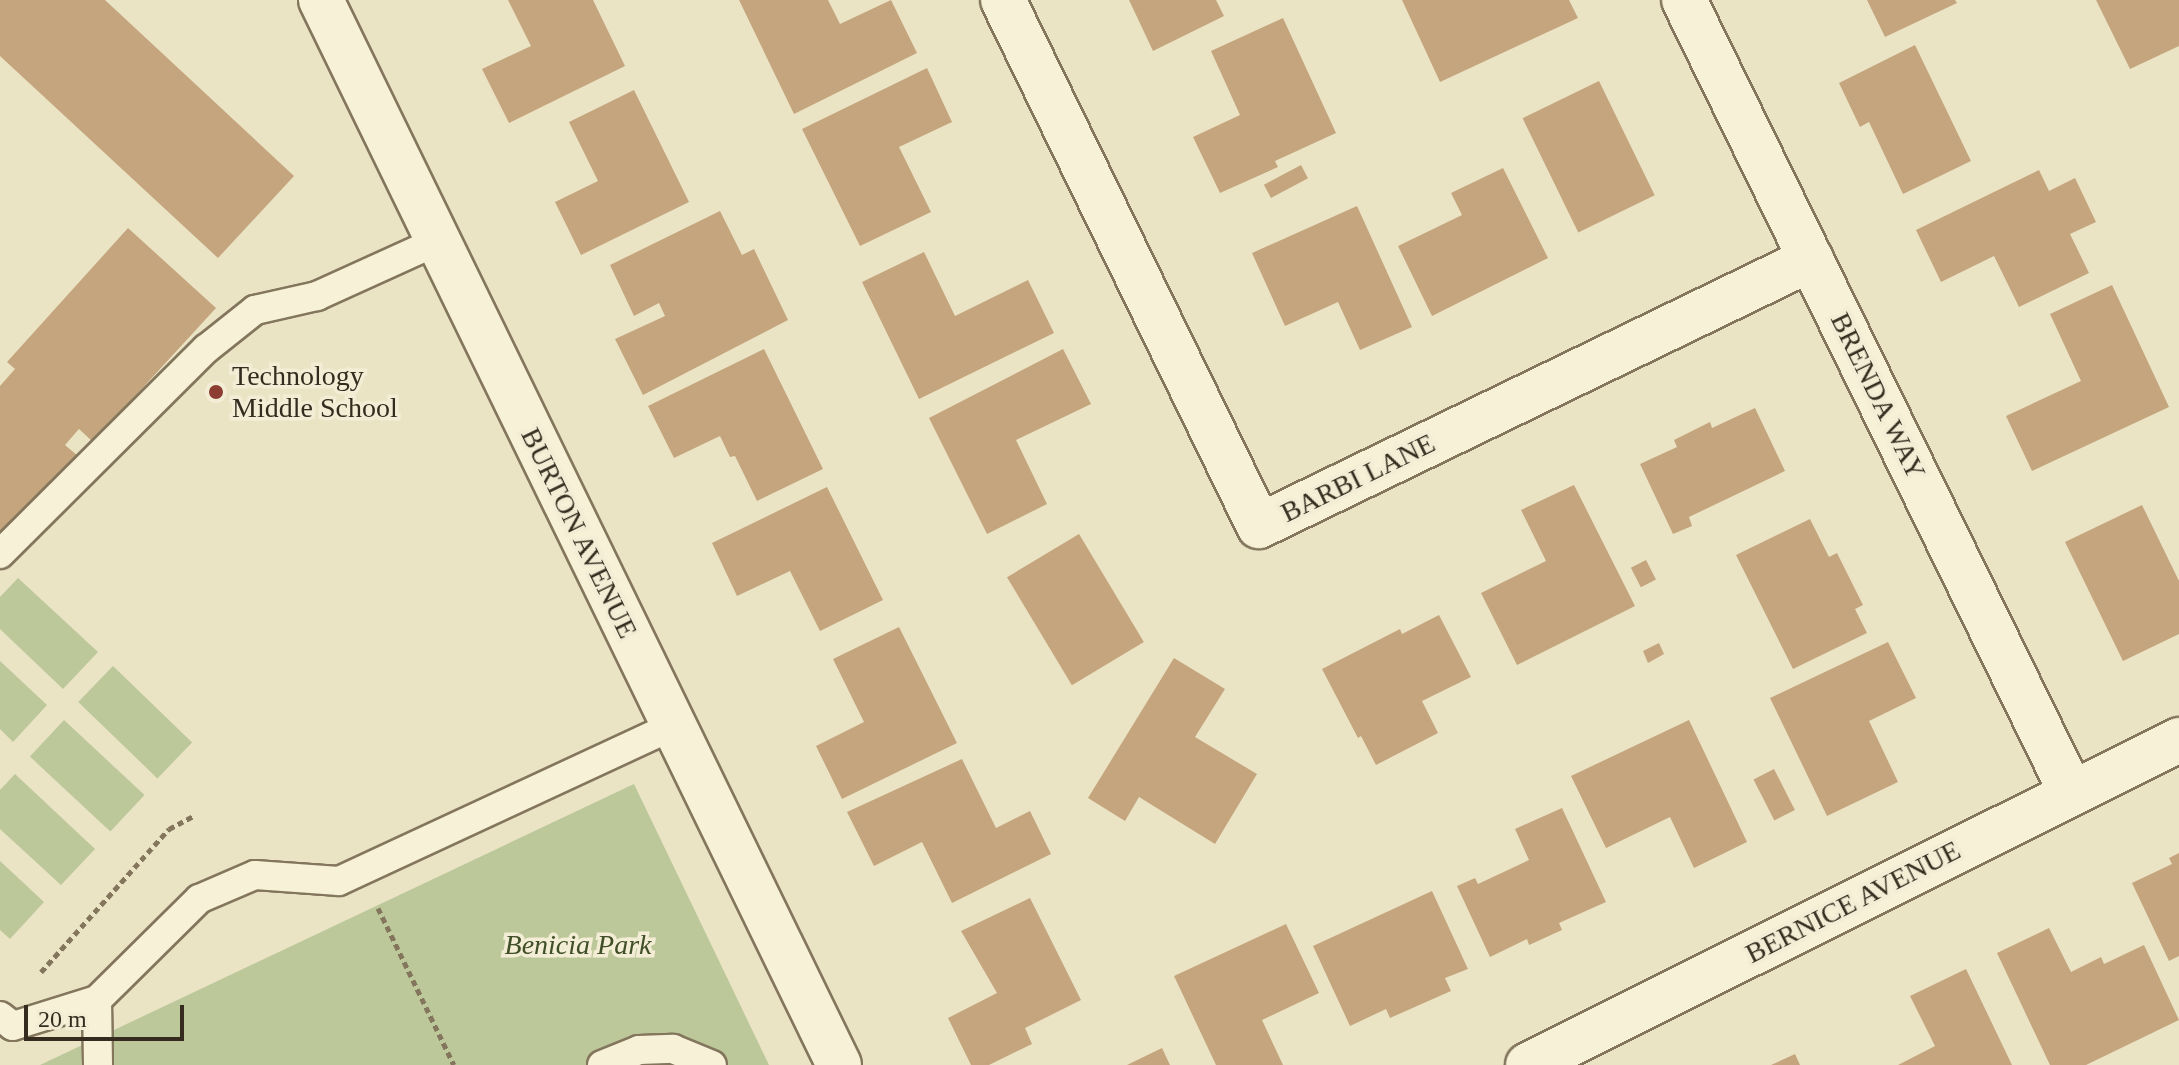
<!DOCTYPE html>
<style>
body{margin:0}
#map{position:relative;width:2179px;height:1065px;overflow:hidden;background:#eae4c5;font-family:Georgia,serif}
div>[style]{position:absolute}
.green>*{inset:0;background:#bcc79a;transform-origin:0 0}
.building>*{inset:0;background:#c5a57e;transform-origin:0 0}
.path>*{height:5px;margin-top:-2.5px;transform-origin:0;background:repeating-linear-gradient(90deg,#83765d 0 6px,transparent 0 10px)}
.roads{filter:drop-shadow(2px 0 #83765d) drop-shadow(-2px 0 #83765d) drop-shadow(0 2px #83765d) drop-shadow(0 -2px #83765d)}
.lane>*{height:28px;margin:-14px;padding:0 14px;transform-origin:14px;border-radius:14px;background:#f6f1d7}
.street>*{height:44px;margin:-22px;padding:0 22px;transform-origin:22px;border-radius:22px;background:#f6f1d7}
.dots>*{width:22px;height:22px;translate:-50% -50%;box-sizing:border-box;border:4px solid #f2edd4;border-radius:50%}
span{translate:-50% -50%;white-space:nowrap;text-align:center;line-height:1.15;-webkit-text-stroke:7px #f2edd4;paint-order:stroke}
.poi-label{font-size:28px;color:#352c1f}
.left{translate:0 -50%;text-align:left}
.street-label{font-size:28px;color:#352c1f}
.park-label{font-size:28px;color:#404f28;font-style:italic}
.scale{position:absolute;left:24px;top:1005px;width:160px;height:36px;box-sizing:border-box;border:4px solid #352c1f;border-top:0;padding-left:10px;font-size:24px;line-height:28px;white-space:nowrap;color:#352c1f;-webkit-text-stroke:6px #f2edd4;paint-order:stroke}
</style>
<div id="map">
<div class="green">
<i style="clip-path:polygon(18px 578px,98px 652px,63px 689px,0 629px,0 597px)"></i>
<i style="clip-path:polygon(0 661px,47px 705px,13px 742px,0 729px)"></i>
<i style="left:113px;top:666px;width:110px;height:50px;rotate:44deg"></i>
<i style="left:64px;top:720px;width:110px;height:50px;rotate:43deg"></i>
<i style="clip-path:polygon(15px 774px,95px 849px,61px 885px,0 829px,0 790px)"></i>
<i style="clip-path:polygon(634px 784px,769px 1065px,40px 1065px)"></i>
<i style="clip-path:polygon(0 861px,44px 902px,10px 939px,0 930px)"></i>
</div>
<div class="building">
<i style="clip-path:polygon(0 0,105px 0,294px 176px,218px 258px,0 56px)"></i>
<i style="clip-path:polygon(508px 0,593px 0,625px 66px,509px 123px,482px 69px,531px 46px)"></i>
<i style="clip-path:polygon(739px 0,828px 0,840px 24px,891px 0,917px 53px,794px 114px)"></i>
<i style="clip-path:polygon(1129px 0,1216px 0,1224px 16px,1153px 51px)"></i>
<i style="clip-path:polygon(1402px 0,1569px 0,1578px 18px,1440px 82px)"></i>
<i style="clip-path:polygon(1867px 0,1955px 0,1957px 3px,1885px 37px)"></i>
<i style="clip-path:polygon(2096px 0,2179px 0,2179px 46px,2130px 69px)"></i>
<i style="clip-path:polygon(1283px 18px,1336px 133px,1275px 161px,1278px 167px,1220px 193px,1193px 137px,1240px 115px,1211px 51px)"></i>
<i style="clip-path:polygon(1915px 45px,1971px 161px,1903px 194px,1869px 122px,1860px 127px,1839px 83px)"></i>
<i style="clip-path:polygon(927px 68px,952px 122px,899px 147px,931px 212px,860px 246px,802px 129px)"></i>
<i style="left:1599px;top:81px;width:127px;height:85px;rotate:64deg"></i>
<i style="clip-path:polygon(634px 90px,689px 202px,581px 255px,555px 202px,598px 181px,569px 122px)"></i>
<i style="left:1301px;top:165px;width:15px;height:42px;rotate:62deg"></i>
<i style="clip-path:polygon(1503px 168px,1548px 258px,1432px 316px,1398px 246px,1462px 215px,1451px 193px)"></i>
<i style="clip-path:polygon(2039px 170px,2049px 191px,2075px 178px,2096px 222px,2070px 234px,2089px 273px,2019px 307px,1994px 256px,1941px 282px,1916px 230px)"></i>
<i style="clip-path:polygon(1357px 206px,1412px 327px,1360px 350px,1338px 302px,1285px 326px,1252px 253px)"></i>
<i style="clip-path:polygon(720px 211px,742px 255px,754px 249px,788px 320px,643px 395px,615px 339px,665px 316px,659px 303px,634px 316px,610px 265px)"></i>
<i style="clip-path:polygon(128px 228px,216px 308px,93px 442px,79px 429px,65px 445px,78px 456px,0 542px,0 386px,15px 369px,7px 362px)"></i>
<i style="clip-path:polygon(924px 252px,955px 316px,1028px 280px,1054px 333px,919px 399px,862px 282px)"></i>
<i style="clip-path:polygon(2112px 285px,2169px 407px,2032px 471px,2006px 416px,2081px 381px,2050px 314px)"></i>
<i style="clip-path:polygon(764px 349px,823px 469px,757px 501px,735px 456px,730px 457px,720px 436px,674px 458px,648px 406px)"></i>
<i style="clip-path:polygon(1063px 349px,1091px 404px,1016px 440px,1047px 504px,987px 534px,929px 418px)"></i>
<i style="clip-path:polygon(1755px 408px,1785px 471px,1689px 517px,1692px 526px,1673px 534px,1640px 464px,1677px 447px,1674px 440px,1710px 422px,1712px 428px)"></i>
<i style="clip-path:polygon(1574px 485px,1635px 606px,1517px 665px,1481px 593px,1546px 561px,1521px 510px)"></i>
<i style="clip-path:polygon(827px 487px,883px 600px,820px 631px,790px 571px,737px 596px,712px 543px)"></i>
<i style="clip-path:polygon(2142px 505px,2179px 581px,2179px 634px,2123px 661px,2065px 542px)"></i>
<i style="clip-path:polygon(1810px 519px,1829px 557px,1837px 553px,1863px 605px,1855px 609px,1867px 633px,1793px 669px,1736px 555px)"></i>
<i style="left:1079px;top:534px;width:126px;height:84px;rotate:59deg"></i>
<i style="left:1646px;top:560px;width:22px;height:17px;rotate:63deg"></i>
<i style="clip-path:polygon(1439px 615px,1471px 677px,1422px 701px,1438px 733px,1376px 765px,1361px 736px,1358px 738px,1322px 669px,1400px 629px,1402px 634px)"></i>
<i style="clip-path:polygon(899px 627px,957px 743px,842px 799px,816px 746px,864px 722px,833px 659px)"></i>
<i style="clip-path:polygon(1888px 642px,1916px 698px,1869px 721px,1898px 782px,1827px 816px,1770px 698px)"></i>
<i style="clip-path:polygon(1659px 643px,1664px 654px,1648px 663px,1643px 651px)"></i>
<i style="clip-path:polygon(1174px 658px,1225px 689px,1195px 737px,1257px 774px,1215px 844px,1139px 797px,1125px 821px,1088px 798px)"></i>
<i style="clip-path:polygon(1689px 720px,1747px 842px,1694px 868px,1670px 817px,1606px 848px,1571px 776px)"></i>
<i style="clip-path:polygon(962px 759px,996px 828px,1030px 811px,1051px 854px,952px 903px,922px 842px,874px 866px,847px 812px)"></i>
<i style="left:1774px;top:769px;width:46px;height:23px;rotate:63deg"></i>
<i style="clip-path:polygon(1562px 808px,1606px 902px,1559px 923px,1562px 930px,1529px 945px,1527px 939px,1490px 957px,1457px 886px,1475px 878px,1478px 884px,1529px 860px,1515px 829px)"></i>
<i style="clip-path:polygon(2179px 853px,2179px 956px,2169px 961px,2132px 883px,2172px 864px,2169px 858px)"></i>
<i style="clip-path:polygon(1432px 891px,1468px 969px,1445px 978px,1451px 991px,1390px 1018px,1386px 1009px,1350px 1026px,1313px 946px)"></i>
<i style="clip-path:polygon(1030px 898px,1081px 1000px,1025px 1028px,1032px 1044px,989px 1065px,971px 1065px,948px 1018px,997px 993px,961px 931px)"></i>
<i style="clip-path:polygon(1286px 924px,1319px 993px,1262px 1020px,1283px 1065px,1216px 1065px,1174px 976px)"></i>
<i style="clip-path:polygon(2049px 928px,2071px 972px,2101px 957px,2104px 964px,2144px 945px,2179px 1020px,2086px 1065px,2050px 1065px,1997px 953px)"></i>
<i style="clip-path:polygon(1966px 969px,2012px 1065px,1898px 1065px,1935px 1046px,1910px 996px)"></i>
<i style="clip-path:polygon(1162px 1048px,1170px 1065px,1127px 1065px)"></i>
<i style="clip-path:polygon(1795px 1054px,1800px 1065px,1771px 1065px)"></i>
</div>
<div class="path">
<i style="left:378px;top:908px;width:174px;rotate:64.2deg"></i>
<i style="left:41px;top:972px;width:192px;rotate:-48.2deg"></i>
<i style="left:169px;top:829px;width:27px;rotate:-28deg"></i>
</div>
<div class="roads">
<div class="lane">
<i style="left:0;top:554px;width:291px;rotate:-44.9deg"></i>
<i style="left:206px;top:349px;width:63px;rotate:-38.5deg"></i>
<i style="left:255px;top:310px;width:64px;rotate:-12.7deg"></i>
<i style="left:317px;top:296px;width:131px;rotate:-24.4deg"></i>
<i style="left:97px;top:1000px;width:65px;rotate:89.1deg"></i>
<i style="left:0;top:1016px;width:16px;rotate:38deg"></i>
<i style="left:13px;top:1026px;width:88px;rotate:-17.2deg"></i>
<i style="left:97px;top:1000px;width:144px;rotate:-44.7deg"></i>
<i style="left:199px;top:899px;width:61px;rotate:-23.2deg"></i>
<i style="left:255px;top:875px;width:84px;rotate:4.1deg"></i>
<i style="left:339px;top:881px;width:368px;rotate:-24.9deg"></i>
<i style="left:602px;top:1065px;width:40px;rotate:-22deg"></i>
<i style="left:639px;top:1050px;width:34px;rotate:-2deg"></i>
<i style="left:673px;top:1049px;width:42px;rotate:22.3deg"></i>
</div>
<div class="street">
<i style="left:321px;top:0;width:1184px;rotate:64.06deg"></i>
<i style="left:1003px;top:0;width:585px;rotate:64.05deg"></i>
<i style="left:1259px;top:526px;width:613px;rotate:-25.81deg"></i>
<i style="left:1684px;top:0;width:881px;rotate:63.96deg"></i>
<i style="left:1528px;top:1065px;width:728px;rotate:-26.53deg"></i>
</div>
</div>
<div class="dots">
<i style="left:216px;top:392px;background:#8d3e32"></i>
</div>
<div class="poi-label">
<span class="left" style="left:232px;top:392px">Technology<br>Middle School</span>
</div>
<div class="street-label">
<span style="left:1878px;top:396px;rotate:64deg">BRENDA WAY</span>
<span style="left:1358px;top:478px;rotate:-26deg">BARBI LANE</span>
<span style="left:579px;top:533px;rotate:64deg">BURTON AVENUE</span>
<span style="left:1853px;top:902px;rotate:-27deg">BERNICE AVENUE</span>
</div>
<div class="park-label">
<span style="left:578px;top:945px">Benicia Park</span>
</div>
<div class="scale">20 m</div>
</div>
